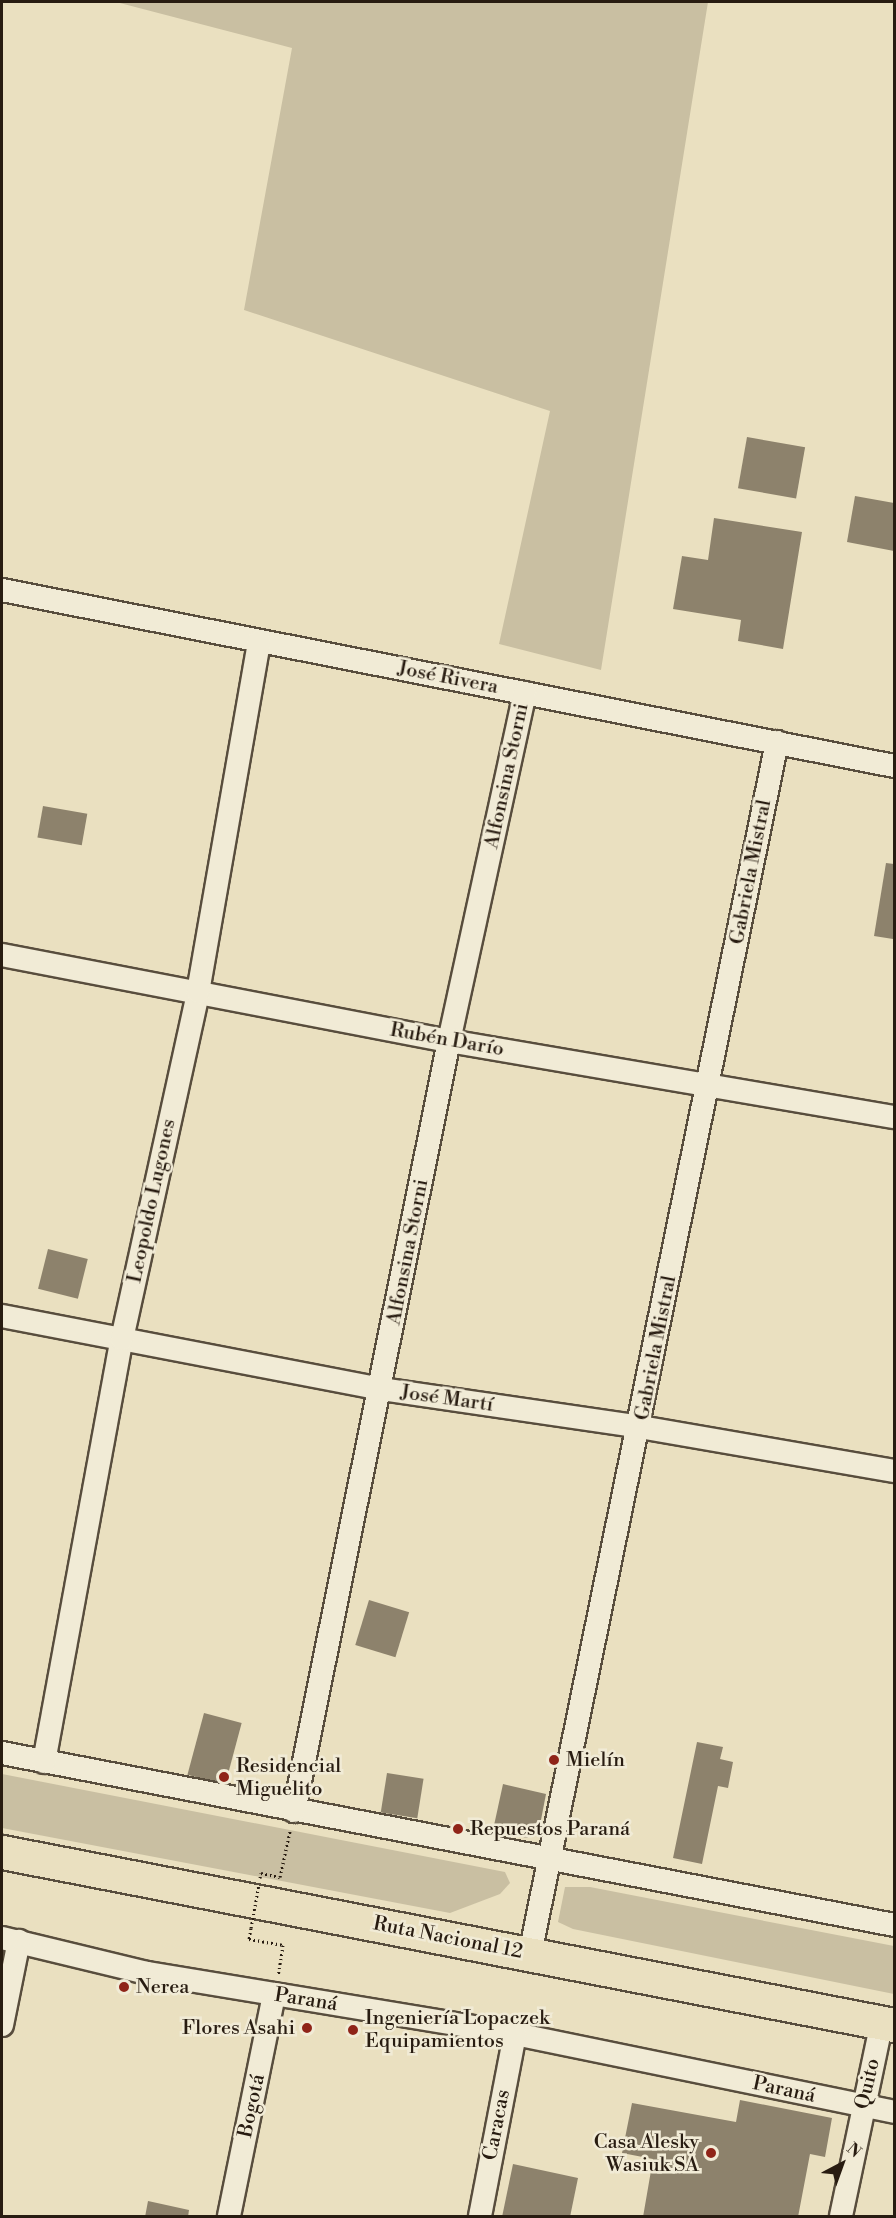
<!DOCTYPE html>
<meta charset="utf-8">
<style>
body{margin:0}
#map{position:relative;width:896px;height:2218px;overflow:hidden;background:#eae0c0;font-family:"Libre Bodoni",serif}
div>[style]{position:absolute}
.green>*{inset:0;background:#c9bfa2}
.building>*{inset:0;background:#8d826c;transform-origin:0 0}
.path>*{height:3px;margin-top:-1.5px;transform-origin:0;background:repeating-linear-gradient(90deg,#281c11 0 1.5px,transparent 0 4.5px)}
.roads{filter:drop-shadow(2px 0 #584d3d) drop-shadow(-2px 0 #584d3d) drop-shadow(0 2px #584d3d) drop-shadow(0 -2px #584d3d)}
.minor>*{height:22px;margin:-11px;padding:0 11px;transform-origin:11px;border-radius:11px;background:#f1ebd6}
.trunk>*{height:33px;margin:-16.5px;padding:0 16.5px;transform-origin:16.5px;border-radius:16.5px;background:#eae0c0}
.path-bridge>*{height:3px;margin-top:-1.5px;transform-origin:0;background:repeating-linear-gradient(90deg,#281c11 0 1.5px,transparent 0 4.5px)}
.dots>*{width:16px;height:16px;translate:-50% -50%;box-sizing:border-box;border:3px solid #f1ebd6;border-radius:50%}
span{translate:-50% -50%;white-space:nowrap;text-align:center;line-height:1.15;-webkit-text-stroke:5px #f1ebd6;paint-order:stroke}
.street-label{font-size:20px;color:#281c11}
.poi-label{font-size:20px;color:#281c11}
.left{translate:0 -50%;text-align:left}
.right{translate:-100% -50%;text-align:right}
.frame{position:absolute;inset:0;border:3px solid #281c11;pointer-events:none}
.north{position:absolute;left:812px;top:2134px;width:60px;height:60px;-webkit-text-stroke:4px #f1ebd6;paint-order:stroke;rotate:41deg;font-size:16px;font-weight:700;line-height:24px;text-align:center;color:#281c11}
.north::after{content:'';display:block;margin:auto;width:21px;height:27px;background:#281c11;clip-path:polygon(50% 0,100% 100%,50% 72%,0 100%)}
</style>
<div id="map">
<div class="green">
<i style="clip-path:polygon(116px 2px,708px 2px,601px 670px,499px 644px,550px 411px,244px 310px,292px 48px)"></i>
<i style="clip-path:polygon(2px 1774px,505px 1872px,510px 1883px,500px 1894px,450px 1913px,2px 1828px)"></i>
<i style="clip-path:polygon(565px 1887px,590px 1887px,894px 1946px,894px 1994px,573px 1929px,558px 1922px)"></i>
</div>
<div class="building">
<i style="left:747px;top:437px;width:59px;height:52px;rotate:10deg"></i>
<i style="clip-path:polygon(855px 496px,894px 503px,894px 551px,847px 542px)"></i>
<i style="clip-path:polygon(714px 518px,802px 532px,783px 649px,738px 641px,741px 620px,673px 609px,682px 556px,708px 560px)"></i>
<i style="left:43px;top:806px;width:45px;height:32px;rotate:10deg"></i>
<i style="clip-path:polygon(886px 863px,894px 864px,893px 939px,874px 936px)"></i>
<i style="left:48px;top:1249px;width:41px;height:41px;rotate:14deg"></i>
<i style="left:369px;top:1600px;width:42px;height:47px;rotate:17deg"></i>
<i style="left:204px;top:1713px;width:39px;height:64px;rotate:15deg"></i>
<i style="clip-path:polygon(697px 1742px,723px 1747px,720px 1759px,733px 1762px,728px 1788px,718px 1786px,702px 1864px,673px 1858px)"></i>
<i style="left:387px;top:1773px;width:37px;height:40px;rotate:9deg"></i>
<i style="clip-path:polygon(503px 1784px,546px 1794px,540px 1825px,527px 1838px,493px 1830px)"></i>
<i style="clip-path:polygon(740px 2100px,832px 2118px,825px 2157px,810px 2154px,798px 2217px,643px 2217px,653px 2159px,622px 2153px,632px 2103px,736px 2122px)"></i>
<i style="clip-path:polygon(513px 2164px,578px 2178px,570px 2217px,502px 2217px)"></i>
<i style="clip-path:polygon(148px 2201px,189px 2210px,188px 2217px,145px 2217px)"></i>
</div>
<div class="path">
<i style="left:260px;top:1878px;width:5px;rotate:-79deg"></i>
<i style="left:261px;top:1873px;width:19px;rotate:12deg"></i>
<i style="left:280px;top:1877px;width:47px;rotate:-77.7deg"></i>
<i style="left:251px;top:1928px;width:11px;rotate:100deg"></i>
<i style="left:249px;top:1939px;width:35px;rotate:10deg"></i>
<i style="left:283px;top:1945px;width:30px;rotate:99deg"></i>
</div>
<div class="roads">
<div class="minor">
<i style="left:2px;top:590px;width:909px;rotate:11.16deg"></i>
<i style="left:2px;top:955px;width:455px;rotate:10.9deg"></i>
<i style="left:449px;top:1041px;width:451px;rotate:9.7deg"></i>
<i style="left:2px;top:1316px;width:386px;rotate:10.9deg"></i>
<i style="left:381px;top:1389px;width:262px;rotate:8.3deg"></i>
<i style="left:640px;top:1427px;width:258px;rotate:9.8deg"></i>
<i style="left:2px;top:1753px;width:908px;rotate:10.91deg"></i>
<i style="left:44px;top:1762px;width:430px;rotate:-79.6deg"></i>
<i style="left:122px;top:1339px;width:355px;rotate:-77.6deg"></i>
<i style="left:198px;top:992px;width:356px;rotate:-80.1deg"></i>
<i style="left:294px;top:1811px;width:785px;rotate:-78.62deg"></i>
<i style="left:449px;top:1041px;width:356px;rotate:-77.7deg"></i>
<i style="left:2px;top:1938px;width:149px;rotate:13.6deg"></i>
<i style="left:147px;top:1973px;width:373px;rotate:9.4deg"></i>
<i style="left:515px;top:2034px;width:387px;rotate:11.6deg"></i>
<i style="left:530px;top:1954px;width:1237px;rotate:-78.48deg"></i>
<i style="left:2px;top:2025px;width:86px;rotate:-78.6deg"></i>
<i style="left:229px;top:2216px;width:226px;rotate:-78.5deg"></i>
<i style="left:480px;top:2216px;width:185px;rotate:-79.1deg"></i>
<i style="left:841px;top:2216px;width:198px;rotate:-78.1deg"></i>
</div>
<div class="trunk">
<i style="left:2px;top:1852px;width:909px;rotate:10.98deg"></i>
</div>
</div>
<div class="path-bridge">
<i style="left:251px;top:1928px;width:45px;rotate:-79.7deg"></i>
</div>
<div class="dots">
<i style="left:554px;top:1760px;background:#8f2418"></i>
<i style="left:224px;top:1777px;background:#8f2418"></i>
<i style="left:458px;top:1829px;background:#8f2418"></i>
<i style="left:124px;top:1987px;background:#8f2418"></i>
<i style="left:307px;top:2028px;background:#8f2418"></i>
<i style="left:353px;top:2030px;background:#8f2418"></i>
<i style="left:711px;top:2153px;background:#8f2418"></i>
</div>
<div class="street-label">
<span style="left:448px;top:678px;rotate:11deg">José Rivera</span>
<span style="left:507px;top:776px;rotate:-78deg">Alfonsina Storni</span>
<span style="left:751px;top:872px;rotate:-79deg">Gabriela Mistral</span>
<span style="left:447px;top:1040px;rotate:10deg">Rubén Darío</span>
<span style="left:152px;top:1201px;rotate:-78deg">Leopoldo Lugones</span>
<span style="left:408px;top:1252px;rotate:-79deg">Alfonsina Storni</span>
<span style="left:656px;top:1348px;rotate:-79deg">Gabriela Mistral</span>
<span style="left:447px;top:1399px;rotate:8deg">José Martí</span>
<span style="left:448px;top:1938px;rotate:11deg">Ruta Nacional 12</span>
<span style="left:306px;top:2000px;rotate:9deg">Paraná</span>
<span style="left:868px;top:2084px;rotate:-77deg">Quito</span>
<span style="left:784px;top:2090px;rotate:12deg">Paraná</span>
<span style="left:252px;top:2106px;rotate:-78deg">Bogotá</span>
<span style="left:497px;top:2125px;rotate:-79deg">Caracas</span>
</div>
<div class="poi-label">
<span class="left" style="left:566px;top:1760px">Mielín</span>
<span class="left" style="left:236px;top:1778px">Residencial<br>Miguelito</span>
<span class="left" style="left:470px;top:1829px">Repuestos Paraná</span>
<span class="left" style="left:136px;top:1987px">Nerea</span>
<span class="left" style="left:365px;top:2030px">Ingeniería Lopaczek<br>Equipamientos</span>
<span class="right" style="left:295px;top:2028px">Flores Asahi</span>
<span class="right" style="left:699px;top:2154px">Casa Alesky<br>Wasiuk SA</span>
</div>
<div class="frame"></div>
<div class="north">N</div>
</div>
